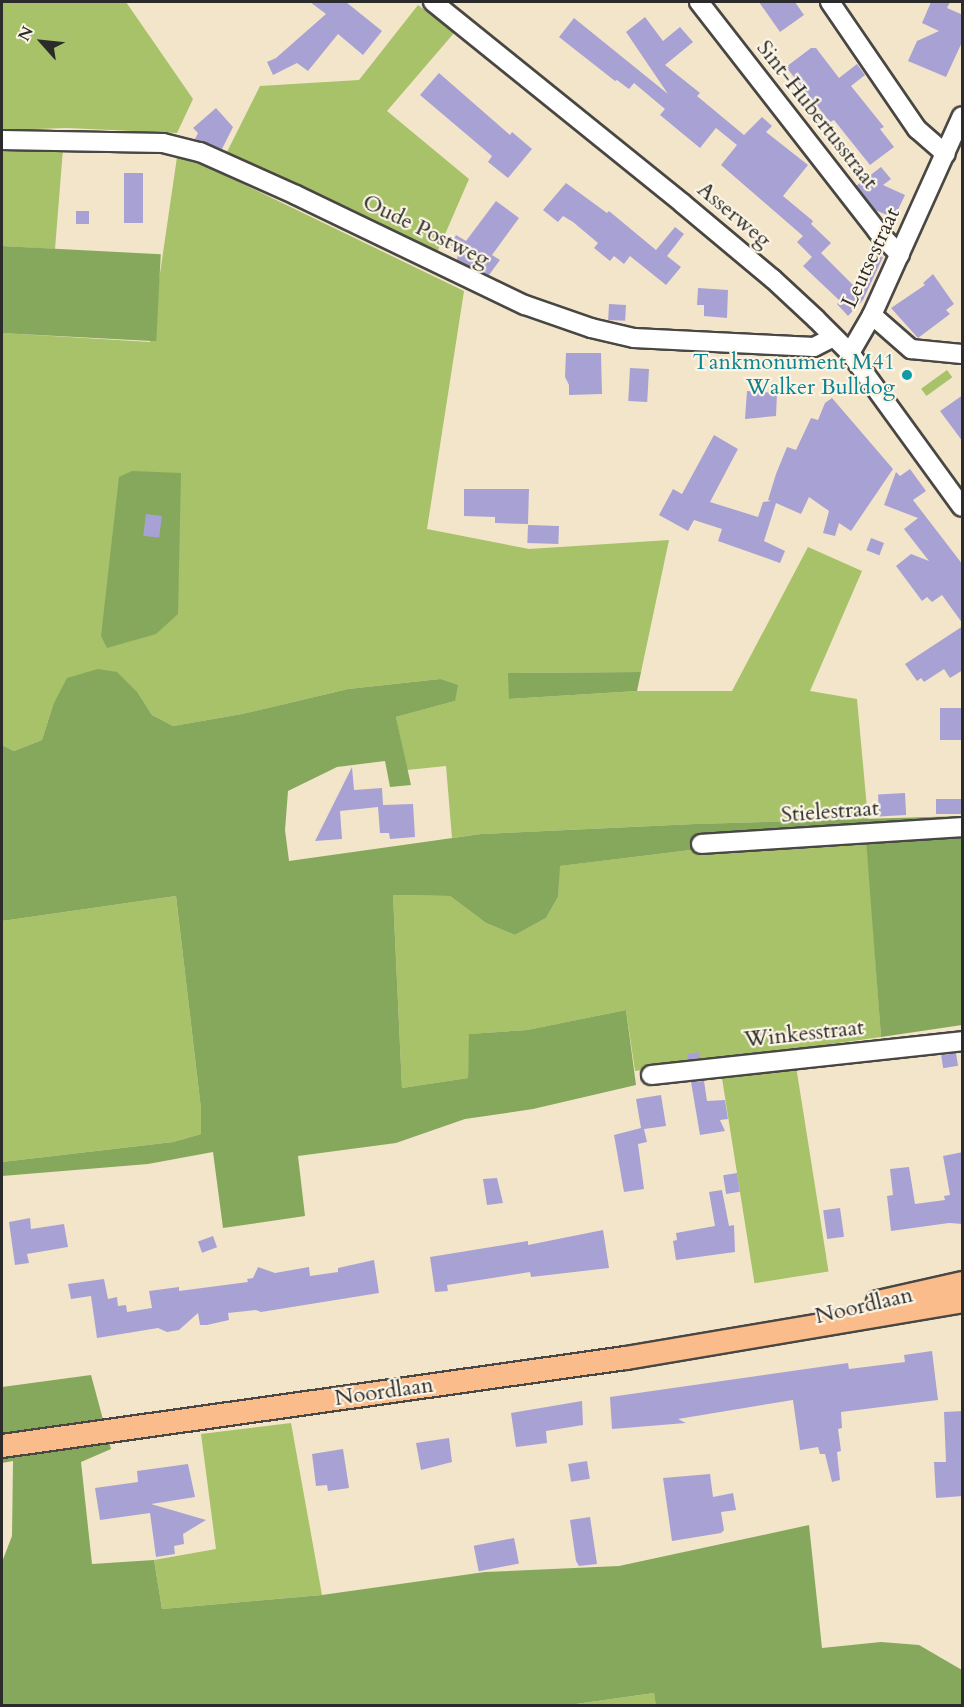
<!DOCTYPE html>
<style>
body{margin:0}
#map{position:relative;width:964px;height:1707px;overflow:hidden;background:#f3e5ca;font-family:Cardo,serif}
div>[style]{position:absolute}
.green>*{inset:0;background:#a7c268;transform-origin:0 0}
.forest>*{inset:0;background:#85a85c;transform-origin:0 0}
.building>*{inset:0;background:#a8a2d4;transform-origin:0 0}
.roads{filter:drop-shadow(2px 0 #494743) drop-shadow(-2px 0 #494743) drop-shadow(0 2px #494743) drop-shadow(0 -2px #494743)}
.minor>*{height:18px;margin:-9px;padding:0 9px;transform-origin:9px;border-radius:9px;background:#fff}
.major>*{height:22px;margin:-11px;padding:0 11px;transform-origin:11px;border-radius:11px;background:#f9bc8a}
.dots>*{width:16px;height:16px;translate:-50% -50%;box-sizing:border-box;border:3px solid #fcf5e5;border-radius:50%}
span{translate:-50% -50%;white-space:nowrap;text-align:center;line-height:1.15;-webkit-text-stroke:4.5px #fcf5e5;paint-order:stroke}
.street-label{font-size:22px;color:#2b2b2b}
.culture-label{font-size:22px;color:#0d838f}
.right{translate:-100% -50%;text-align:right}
.frame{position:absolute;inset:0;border:3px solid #2b2b2b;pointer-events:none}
.north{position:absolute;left:12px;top:12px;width:60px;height:60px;-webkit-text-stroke:4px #fcf5e5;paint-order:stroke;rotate:297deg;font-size:16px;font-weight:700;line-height:24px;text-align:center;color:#2b2b2b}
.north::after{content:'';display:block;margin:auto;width:21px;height:27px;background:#2b2b2b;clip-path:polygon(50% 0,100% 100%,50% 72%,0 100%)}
</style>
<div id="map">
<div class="green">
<i style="clip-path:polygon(2px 2px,126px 2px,193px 99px,177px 133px,67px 128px,2px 130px)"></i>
<i style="clip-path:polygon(418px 5px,454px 33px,387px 111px,469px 179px,436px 255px,225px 156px,260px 86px,359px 80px)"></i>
<i style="clip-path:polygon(2px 149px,63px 149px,55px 249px,2px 246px)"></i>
<i style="clip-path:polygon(177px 157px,208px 167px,464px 291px,427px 529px,529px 549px,669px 540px,641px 672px,509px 673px,509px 699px,637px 691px,732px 691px,808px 547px,862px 571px,810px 691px,857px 699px,868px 819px,695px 824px,481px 834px,452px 838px,446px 766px,407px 770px,396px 717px,455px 701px,440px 679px,348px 689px,242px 714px,173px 726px,152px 715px,138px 693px,53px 705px,42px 740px,14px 751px,2px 745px,2px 333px,150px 342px)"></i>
<i style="left:947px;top:370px;width:9px;height:32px;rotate:54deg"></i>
<i style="clip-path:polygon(867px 839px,881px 1037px,635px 1071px,626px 1010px,527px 1030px,470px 1034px,468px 1078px,402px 1088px,393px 895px,450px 896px,486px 923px,515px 935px,546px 918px,558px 897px,559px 866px,691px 850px)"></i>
<i style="clip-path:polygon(176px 896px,201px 1109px,201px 1134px,173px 1142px,2px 1162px,2px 921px)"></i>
<i style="left:796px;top:1066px;width:208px;height:75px;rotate:81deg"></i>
<i style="clip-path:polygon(291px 1423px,322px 1595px,162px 1609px,154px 1560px,216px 1549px,201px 1434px)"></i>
<i style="clip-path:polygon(654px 1693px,656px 1705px,562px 1706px)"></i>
</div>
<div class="forest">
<i style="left:2px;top:246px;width:159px;height:87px;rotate:3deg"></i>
<i style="clip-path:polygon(132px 471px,181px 473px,178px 614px,156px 634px,107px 648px,101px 636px,119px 477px)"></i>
<i style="clip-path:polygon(98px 669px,117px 672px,138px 693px,152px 715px,173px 726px,242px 714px,348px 689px,440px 679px,458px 685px,455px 701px,396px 717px,411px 785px,390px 787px,385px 761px,337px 767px,288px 791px,285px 830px,289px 861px,481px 834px,695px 824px,962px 816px,962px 1025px,881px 1037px,866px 839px,691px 850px,560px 866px,558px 897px,546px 918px,515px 935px,486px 923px,450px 896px,393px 895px,402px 1088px,468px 1078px,469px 1034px,527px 1030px,626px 1010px,636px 1085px,533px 1109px,465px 1119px,396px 1143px,298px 1156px,305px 1216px,223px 1228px,213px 1152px,148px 1164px,2px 1176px,2px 1162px,173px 1142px,201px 1134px,201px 1109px,176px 896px,2px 921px,2px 745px,14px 751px,42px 740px,53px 705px,67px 678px)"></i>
<i style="clip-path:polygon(641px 672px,637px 691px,509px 699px,508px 673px)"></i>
<i style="clip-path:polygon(91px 1375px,111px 1449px,81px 1462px,92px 1564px,154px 1560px,162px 1609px,322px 1595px,485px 1572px,619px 1566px,809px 1525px,822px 1648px,881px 1642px,919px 1645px,962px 1670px,962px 1705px,656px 1706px,654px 1693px,562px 1706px,2px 1705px,2px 1562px,12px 1536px,13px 1461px,2px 1463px,2px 1387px)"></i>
</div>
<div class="building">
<i style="clip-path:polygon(310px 2px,346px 2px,382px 31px,363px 55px,338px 34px,308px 71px,297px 63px,273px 75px,267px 62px,276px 58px,326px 14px)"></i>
<i style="clip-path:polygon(759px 2px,795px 2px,804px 15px,780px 32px)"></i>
<i style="clip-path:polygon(931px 2px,950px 2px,947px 8px,963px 15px,963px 40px,946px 77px,908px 61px,917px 41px,939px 31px,922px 23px)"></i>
<i style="clip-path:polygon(645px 17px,663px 41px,680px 27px,693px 42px,665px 65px,700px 93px,697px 96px,744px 135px,762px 117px,772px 126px,766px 132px,808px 165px,783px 196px,813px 221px,811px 224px,831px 243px,821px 253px,855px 287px,872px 252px,883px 257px,863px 300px,848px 316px,837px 304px,840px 301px,803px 266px,812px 257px,797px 242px,803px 236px,721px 165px,737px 145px,716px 128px,700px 148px,660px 115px,665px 109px,634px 83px,629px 89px,617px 80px,615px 81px,559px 37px,574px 18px,668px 94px,626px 32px)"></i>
<i style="clip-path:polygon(811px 48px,816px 48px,839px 78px,857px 64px,865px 75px,851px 86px,884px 127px,880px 129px,894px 147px,870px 165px,834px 120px,830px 122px,786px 67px)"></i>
<i style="clip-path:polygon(439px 73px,510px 135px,512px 132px,532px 149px,508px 178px,488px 162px,492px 156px,420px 95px)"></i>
<i style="clip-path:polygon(216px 108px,233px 127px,222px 149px,195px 139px,198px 133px,193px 128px)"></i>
<i style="clip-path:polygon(881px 167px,891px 179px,883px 185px,905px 195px,894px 218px,875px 210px,856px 186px)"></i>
<i style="left:124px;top:173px;width:19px;height:50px"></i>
<i style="clip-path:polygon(566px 183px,607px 213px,609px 211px,656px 250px,675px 227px,684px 234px,667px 256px,681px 267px,666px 285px,630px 256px,624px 264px,614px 256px,610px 261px,594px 248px,598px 243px,573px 222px,563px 216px,558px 222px,543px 210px)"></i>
<i style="clip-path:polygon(496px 201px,519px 218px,492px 255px,500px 260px,489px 275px,457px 260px,458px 253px,449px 248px,456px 235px,466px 241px)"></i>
<i style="left:76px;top:211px;width:13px;height:13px"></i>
<i style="clip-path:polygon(933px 274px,954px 304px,946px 310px,950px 314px,918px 338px,891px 308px,925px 285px,923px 283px)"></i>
<i style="clip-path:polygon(698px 288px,728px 290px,727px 318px,704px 316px,704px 305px,697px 305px)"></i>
<i style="left:609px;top:304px;width:17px;height:16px;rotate:3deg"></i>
<i style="clip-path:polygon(566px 353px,601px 353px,602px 394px,569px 395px,569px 385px,565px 377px)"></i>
<i style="left:630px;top:368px;width:19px;height:33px;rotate:3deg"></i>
<i style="clip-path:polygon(747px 391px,777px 393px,776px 416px,745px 419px)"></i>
<i style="clip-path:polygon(963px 395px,963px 442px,940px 411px)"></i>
<i style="clip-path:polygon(832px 398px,893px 469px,851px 531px,839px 523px,835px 536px,823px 533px,829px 511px,809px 497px,801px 514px,776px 503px,764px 541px,785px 551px,780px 563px,718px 541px,722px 529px,694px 520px,688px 531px,659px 515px,673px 489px,682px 494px,714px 435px,738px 449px,710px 502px,758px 517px,763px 502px,771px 501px,768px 500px,776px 474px,787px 447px,796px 450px,811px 418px,818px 420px,825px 403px)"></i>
<i style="clip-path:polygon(910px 469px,926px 491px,913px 500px,963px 565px,963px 624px,942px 595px,932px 602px,927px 597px,922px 601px,896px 566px,911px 554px,929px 561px,904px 529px,918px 518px,884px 505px,896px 472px,900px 476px)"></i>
<i style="clip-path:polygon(464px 489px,529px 489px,528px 524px,495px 523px,495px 517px,464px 516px)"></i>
<i style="left:146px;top:514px;width:16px;height:22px;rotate:7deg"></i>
<i style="left:528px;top:525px;width:31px;height:18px;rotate:2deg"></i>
<i style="left:871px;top:538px;width:14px;height:13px;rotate:21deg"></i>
<i style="clip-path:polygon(963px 626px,963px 670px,950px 678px,944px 669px,924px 682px,921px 678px,917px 681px,905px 664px)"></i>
<i style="left:963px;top:708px;width:32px;height:23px;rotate:90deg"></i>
<i style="clip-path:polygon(352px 767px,354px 790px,382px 788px,383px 805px,413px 804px,415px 837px,390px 839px,389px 833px,380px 833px,378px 807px,340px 811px,342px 839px,315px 841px)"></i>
<i style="left:905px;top:793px;width:22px;height:27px;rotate:87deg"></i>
<i style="left:936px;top:799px;width:27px;height:15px"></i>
<i style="left:699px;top:1052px;width:6px;height:12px;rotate:81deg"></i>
<i style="left:956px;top:1053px;width:13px;height:15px;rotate:81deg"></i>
<i style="clip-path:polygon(704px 1081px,707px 1101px,725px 1100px,728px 1119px,720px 1120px,725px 1131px,700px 1135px,691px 1082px)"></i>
<i style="clip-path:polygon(661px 1095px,666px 1126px,644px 1129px,647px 1142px,638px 1144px,644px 1189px,624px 1192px,614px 1135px,641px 1128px,636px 1099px)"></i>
<i style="clip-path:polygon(963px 1152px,963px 1224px,949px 1223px,891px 1231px,887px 1196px,893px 1195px,890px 1169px,909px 1167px,915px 1204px,945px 1200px,944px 1196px,950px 1195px,943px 1156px)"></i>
<i style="left:737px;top:1173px;width:19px;height:14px;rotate:81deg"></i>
<i style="clip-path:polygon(497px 1178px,503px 1203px,487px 1205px,483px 1179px)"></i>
<i style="clip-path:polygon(722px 1190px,729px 1226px,734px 1225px,735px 1252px,676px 1260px,673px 1241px,677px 1240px,676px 1233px,715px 1226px,709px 1192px)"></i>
<i style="left:840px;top:1208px;width:29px;height:17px;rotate:82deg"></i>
<i style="clip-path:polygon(30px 1218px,31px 1229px,64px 1224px,68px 1247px,27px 1254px,29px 1263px,15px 1265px,9px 1222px)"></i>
<i style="clip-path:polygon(603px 1230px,609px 1268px,531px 1277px,530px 1272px,447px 1285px,448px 1291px,435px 1292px,430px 1257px,528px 1241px,528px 1245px)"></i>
<i style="left:213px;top:1236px;width:12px;height:16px;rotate:70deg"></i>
<i style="clip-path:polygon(374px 1260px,379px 1293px,261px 1312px,256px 1310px,228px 1313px,229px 1320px,207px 1325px,200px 1325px,198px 1313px,179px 1330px,167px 1332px,158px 1328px,97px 1338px,91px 1296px,71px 1299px,68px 1284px,104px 1279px,108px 1299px,117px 1297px,118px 1306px,126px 1305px,127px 1312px,152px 1308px,149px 1291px,179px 1287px,179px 1291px,248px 1282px,247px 1279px,253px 1278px,258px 1267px,275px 1273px,309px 1267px,310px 1276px,338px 1272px,338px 1268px)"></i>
<i style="clip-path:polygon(932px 1351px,938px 1400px,841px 1412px,842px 1428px,838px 1429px,841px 1451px,837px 1452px,840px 1480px,832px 1482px,825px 1454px,820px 1454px,818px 1447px,800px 1450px,793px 1400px,678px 1419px,686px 1423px,612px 1429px,610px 1397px,848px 1363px,849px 1369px,905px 1362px,904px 1355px)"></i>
<i style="clip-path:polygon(582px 1401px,583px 1425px,546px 1431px,547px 1443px,516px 1447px,511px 1413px)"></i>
<i style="clip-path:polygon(963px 1411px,963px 1496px,936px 1498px,934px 1462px,946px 1462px,944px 1412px)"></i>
<i style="clip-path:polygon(449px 1438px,452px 1462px,421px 1470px,416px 1443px)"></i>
<i style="clip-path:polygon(343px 1449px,349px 1488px,328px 1491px,327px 1485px,316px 1486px,312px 1454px)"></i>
<i style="left:587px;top:1461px;width:18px;height:19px;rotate:81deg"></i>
<i style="clip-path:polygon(188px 1464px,195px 1497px,151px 1504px,206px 1520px,183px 1534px,184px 1544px,174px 1546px,175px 1554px,156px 1557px,150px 1513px,100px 1520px,95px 1488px,138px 1482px,137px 1471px)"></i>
<i style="clip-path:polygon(710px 1474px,713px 1497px,733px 1493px,736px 1510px,721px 1512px,724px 1530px,721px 1533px,672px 1541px,663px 1478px)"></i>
<i style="clip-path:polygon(590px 1517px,597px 1564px,579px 1566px,576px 1561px,570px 1520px)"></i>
<i style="left:514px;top:1538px;width:26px;height:41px;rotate:79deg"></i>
</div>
<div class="roads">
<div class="minor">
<i style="left:433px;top:2px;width:320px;rotate:38.9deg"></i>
<i style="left:682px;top:203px;width:119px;rotate:39.9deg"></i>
<i style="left:773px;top:279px;width:59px;rotate:42.9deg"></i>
<i style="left:816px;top:319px;width:48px;rotate:45deg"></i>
<i style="left:850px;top:353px;width:190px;rotate:54deg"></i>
<i style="left:699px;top:2px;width:290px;rotate:52.1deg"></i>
<i style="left:877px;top:231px;width:33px;rotate:46deg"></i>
<i style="left:830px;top:2px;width:154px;rotate:55.6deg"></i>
<i style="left:917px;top:129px;width:38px;rotate:41deg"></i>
<i style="left:2px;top:140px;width:161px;rotate:1.1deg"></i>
<i style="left:163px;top:143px;width:38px;rotate:14deg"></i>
<i style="left:200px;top:152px;width:105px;rotate:24.1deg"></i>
<i style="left:296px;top:195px;width:254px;rotate:25.7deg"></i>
<i style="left:525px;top:305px;width:70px;rotate:19.2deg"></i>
<i style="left:591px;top:328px;width:44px;rotate:13.1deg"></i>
<i style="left:634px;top:338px;width:180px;rotate:2.9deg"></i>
<i style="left:814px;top:347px;width:22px;rotate:-27deg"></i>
<i style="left:872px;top:315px;width:52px;rotate:41.1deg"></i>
<i style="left:911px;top:349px;width:51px;rotate:5.6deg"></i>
<i style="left:850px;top:353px;width:44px;rotate:-59.9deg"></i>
<i style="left:872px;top:315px;width:218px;rotate:-65.7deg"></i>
<i style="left:701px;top:844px;width:262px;rotate:-3.7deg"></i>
<i style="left:651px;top:1075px;width:313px;rotate:-6.2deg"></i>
</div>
<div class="major">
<i style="left:878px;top:1302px;width:86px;rotate:-12.7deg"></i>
<i style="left:2px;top:1446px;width:630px;rotate:-8.03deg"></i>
<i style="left:626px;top:1358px;width:341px;rotate:-9.6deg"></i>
</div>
</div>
<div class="dots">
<i style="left:907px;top:375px;background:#0f9aa8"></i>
</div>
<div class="street-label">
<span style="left:817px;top:115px;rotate:52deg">Sint-Hubertusstraat</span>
<span style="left:734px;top:215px;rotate:40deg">Asserweg</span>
<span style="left:426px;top:231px;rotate:26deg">Oude Postweg</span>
<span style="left:871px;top:258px;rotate:-65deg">Leutsestraat</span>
<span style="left:830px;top:812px;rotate:-4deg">Stielestraat</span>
<span style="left:804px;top:1034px;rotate:-6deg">Winkesstraat</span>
<span style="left:864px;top:1306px;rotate:-13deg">Noordlaan</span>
<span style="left:384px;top:1392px;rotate:-8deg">Noordlaan</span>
</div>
<div class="culture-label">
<span class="right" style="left:895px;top:375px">Tankmonument M41<br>Walker Bulldog</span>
</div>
<div class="frame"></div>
<div class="north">N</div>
</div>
